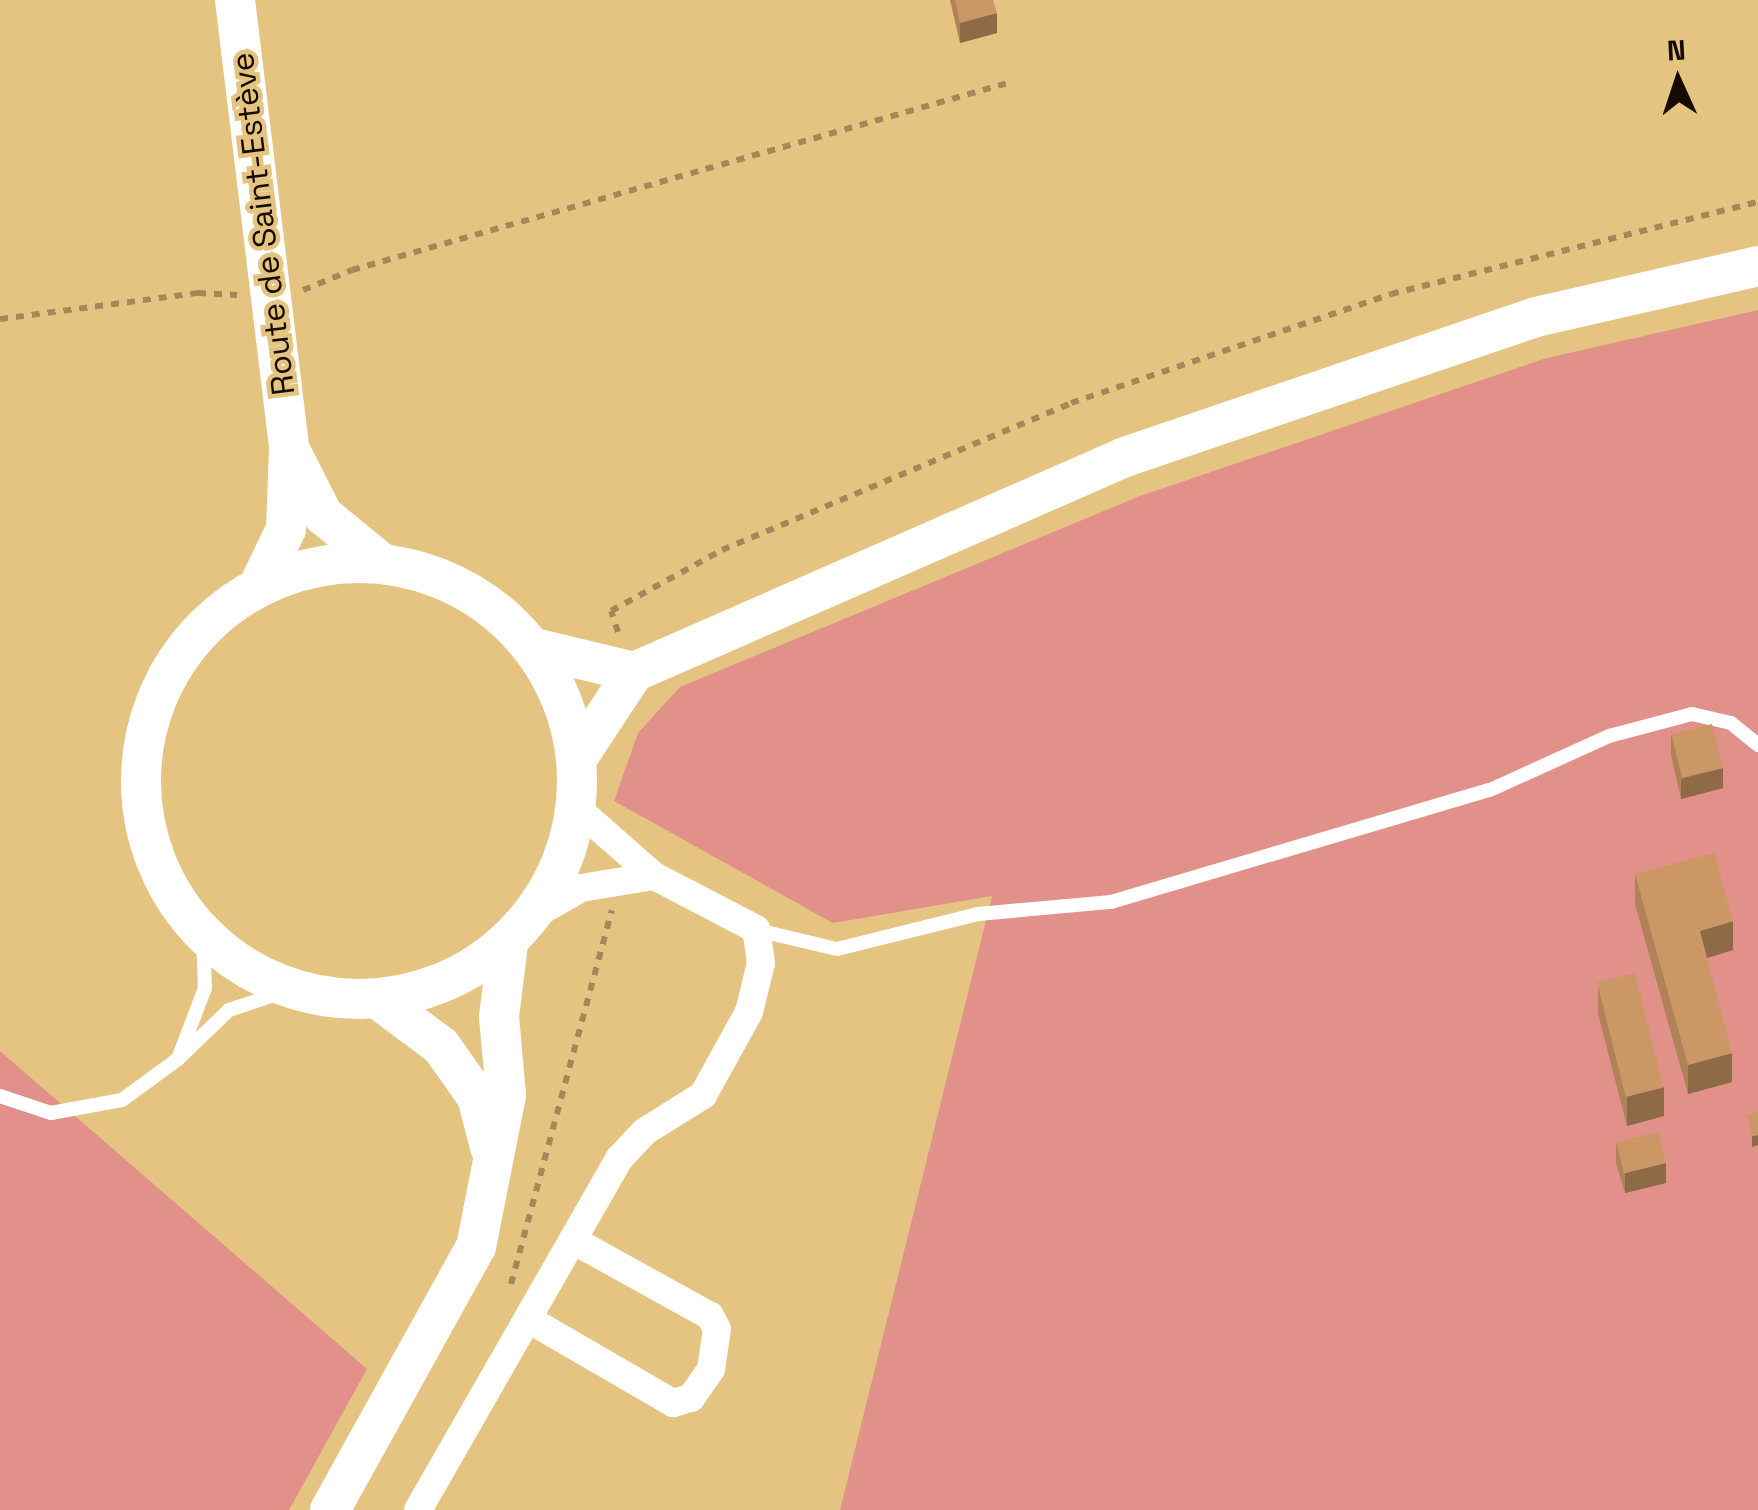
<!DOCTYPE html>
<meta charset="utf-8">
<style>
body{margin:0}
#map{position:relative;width:1758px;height:1510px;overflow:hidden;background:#e5c482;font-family:"Space Grotesk",sans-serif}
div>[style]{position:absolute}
.green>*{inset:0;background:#e2908a}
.path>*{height:6px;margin-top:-3px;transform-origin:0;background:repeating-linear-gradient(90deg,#a38958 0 8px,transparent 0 16px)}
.lane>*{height:14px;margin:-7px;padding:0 7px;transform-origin:7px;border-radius:7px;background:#fff}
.street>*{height:28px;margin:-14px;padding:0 14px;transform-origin:14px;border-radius:14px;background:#fff}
.secondary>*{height:40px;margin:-20px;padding:0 20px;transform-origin:20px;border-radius:20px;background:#fff}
.secondary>.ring{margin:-20px;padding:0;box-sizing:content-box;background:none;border:40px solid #fff;border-radius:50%}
.wall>*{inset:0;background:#af8257}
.shaded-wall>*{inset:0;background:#8e6a47}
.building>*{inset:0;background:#cb9765;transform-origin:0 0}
span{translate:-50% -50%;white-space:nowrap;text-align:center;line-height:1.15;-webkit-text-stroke:9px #e5c482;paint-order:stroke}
.street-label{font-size:32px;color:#160b00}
.north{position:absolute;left:1628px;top:30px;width:100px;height:100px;-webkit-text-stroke:8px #e5c482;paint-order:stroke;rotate:357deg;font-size:28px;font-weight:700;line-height:40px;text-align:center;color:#160b00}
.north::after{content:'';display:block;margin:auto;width:35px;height:45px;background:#160b00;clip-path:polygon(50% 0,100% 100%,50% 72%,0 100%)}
</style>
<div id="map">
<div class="green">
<i style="clip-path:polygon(1758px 310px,1758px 1510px,840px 1510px,992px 896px,833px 923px,614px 801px,638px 733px,680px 687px,1140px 496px,1547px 358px)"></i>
<i style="clip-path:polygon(0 1051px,367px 1369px,289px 1510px,0 1510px)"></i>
</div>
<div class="path">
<i style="left:303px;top:290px;width:53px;rotate:-22.2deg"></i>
<i style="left:352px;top:270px;width:685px;rotate:-15.92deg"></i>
<i style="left:0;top:319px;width:200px;rotate:-7.5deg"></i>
<i style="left:198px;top:293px;width:39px;rotate:3deg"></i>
<i style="left:618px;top:632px;width:22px;rotate:-108deg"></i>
<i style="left:611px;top:611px;width:127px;rotate:-28.8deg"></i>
<i style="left:722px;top:550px;width:379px;rotate:-22.8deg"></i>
<i style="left:1071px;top:403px;width:338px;rotate:-18.8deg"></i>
<i style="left:1391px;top:294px;width:378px;rotate:-14.1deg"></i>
<i style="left:511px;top:1284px;width:387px;rotate:-74.9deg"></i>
</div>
<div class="lane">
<i style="left:757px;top:930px;width:82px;rotate:13.4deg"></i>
<i style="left:837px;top:949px;width:145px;rotate:-13.9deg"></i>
<i style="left:978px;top:914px;width:134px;rotate:-5.2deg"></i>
<i style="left:1111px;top:902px;width:395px;rotate:-16.5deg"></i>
<i style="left:1490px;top:790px;width:131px;rotate:-24.4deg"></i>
<i style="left:1609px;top:736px;width:86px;rotate:-14.8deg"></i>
<i style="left:1692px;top:714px;width:40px;rotate:13deg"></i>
<i style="left:1731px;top:723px;width:35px;rotate:39deg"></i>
<i style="left:203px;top:937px;width:51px;rotate:87.8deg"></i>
<i style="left:205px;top:988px;width:76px;rotate:110.8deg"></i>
<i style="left:178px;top:1059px;width:71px;rotate:-43.9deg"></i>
<i style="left:229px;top:1010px;width:63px;rotate:-18.4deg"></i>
<i style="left:0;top:1096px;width:54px;rotate:18.4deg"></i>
<i style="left:51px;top:1113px;width:72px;rotate:-10.4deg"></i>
<i style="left:122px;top:1100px;width:69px;rotate:-36.2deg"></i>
</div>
<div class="street">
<i style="left:532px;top:916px;width:56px;rotate:-29.7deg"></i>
<i style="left:581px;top:888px;width:74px;rotate:-9.3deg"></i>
<i style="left:528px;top:1319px;width:168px;rotate:30.1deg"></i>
<i style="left:673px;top:1403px;width:19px;rotate:-16deg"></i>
<i style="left:691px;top:1398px;width:35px;rotate:-55deg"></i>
<i style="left:711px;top:1369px;width:40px;rotate:-81.5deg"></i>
<i style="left:717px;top:1329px;width:15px;rotate:-118deg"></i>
<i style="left:710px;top:1316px;width:157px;rotate:-151deg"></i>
<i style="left:418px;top:1510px;width:406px;rotate:-60.2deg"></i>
<i style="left:620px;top:1158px;width:35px;rotate:-47deg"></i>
<i style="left:644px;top:1132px;width:70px;rotate:-32.1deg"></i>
<i style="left:703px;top:1095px;width:95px;rotate:-61deg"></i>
<i style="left:749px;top:1012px;width:50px;rotate:-76.2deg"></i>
<i style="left:761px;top:963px;width:34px;rotate:-98deg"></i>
<i style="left:756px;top:929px;width:115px;rotate:-152.5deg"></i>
<i style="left:654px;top:876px;width:103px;rotate:-138.6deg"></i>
</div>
<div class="secondary">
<i style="left:235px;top:0;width:451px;rotate:83.1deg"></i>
<i style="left:289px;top:448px;width:81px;rotate:92.1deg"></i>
<i style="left:286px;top:529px;width:60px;rotate:115.7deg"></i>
<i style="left:290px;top:450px;width:73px;rotate:63.1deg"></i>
<i style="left:323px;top:515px;width:72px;rotate:39.4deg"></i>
<i class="ring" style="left:141px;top:563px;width:396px;height:396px"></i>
<i style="left:534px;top:648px;width:103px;rotate:13.5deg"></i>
<i style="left:634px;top:672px;width:536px;rotate:-23.65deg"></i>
<i style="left:1125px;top:457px;width:434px;rotate:-18.8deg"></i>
<i style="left:1536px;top:317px;width:228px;rotate:-12.9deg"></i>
<i style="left:578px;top:757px;width:102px;rotate:-56.6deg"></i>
<i style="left:379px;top:1000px;width:77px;rotate:36.6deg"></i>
<i style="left:441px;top:1046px;width:62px;rotate:54.8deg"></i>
<i style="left:477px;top:1097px;width:52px;rotate:75.4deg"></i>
<i style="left:330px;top:1510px;width:301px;rotate:-61deg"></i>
<i style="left:476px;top:1247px;width:155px;rotate:-78.8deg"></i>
<i style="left:506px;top:1095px;width:78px;rotate:-95.1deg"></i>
<i style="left:499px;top:1017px;width:74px;rotate:-83deg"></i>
</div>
<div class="wall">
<i style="clip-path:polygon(950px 0,993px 0,997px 33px,960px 43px)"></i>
<i style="clip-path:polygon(1671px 735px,1723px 788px,1681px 799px,1671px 755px)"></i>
<i style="clip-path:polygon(1635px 874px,1733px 950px,1707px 958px,1732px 1082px,1688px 1094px,1635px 904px)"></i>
<i style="clip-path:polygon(1598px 984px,1664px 1116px,1627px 1126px,1598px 1014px)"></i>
<i style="clip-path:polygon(1616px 1143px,1666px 1183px,1625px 1193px,1616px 1163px)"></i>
</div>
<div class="shaded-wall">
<i style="clip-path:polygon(997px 13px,997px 33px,960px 43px,960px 23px)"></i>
<i style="clip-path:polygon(1723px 768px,1723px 788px,1681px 799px,1681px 779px)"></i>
<i style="clip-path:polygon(1733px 921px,1733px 950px,1700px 960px,1700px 931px)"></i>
<i style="clip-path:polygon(1732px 1053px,1732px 1082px,1688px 1094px,1688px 1065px)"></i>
<i style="clip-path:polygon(1664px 1087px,1664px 1116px,1627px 1126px,1627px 1096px)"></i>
<i style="clip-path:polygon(1758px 1135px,1758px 1145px,1752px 1147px,1752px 1136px)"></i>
<i style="clip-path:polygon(1666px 1163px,1666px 1183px,1625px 1193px,1625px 1173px)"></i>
</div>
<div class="building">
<i style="clip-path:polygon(955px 0,993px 0,997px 13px,960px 23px)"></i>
<i style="left:1712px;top:724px;width:45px;height:42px;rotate:76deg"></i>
<i style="clip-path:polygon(1714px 853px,1733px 921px,1700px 931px,1732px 1053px,1688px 1065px,1635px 874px)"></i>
<i style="left:1635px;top:973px;width:118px;height:39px;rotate:76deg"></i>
<i style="clip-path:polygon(1758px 1112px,1758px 1135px,1752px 1136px,1747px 1115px)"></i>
<i style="left:1658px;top:1132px;width:32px;height:43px;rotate:76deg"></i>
</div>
<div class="street-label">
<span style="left:263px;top:224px;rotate:-97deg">Route de Saint-Estève</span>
</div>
<div class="north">N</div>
</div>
